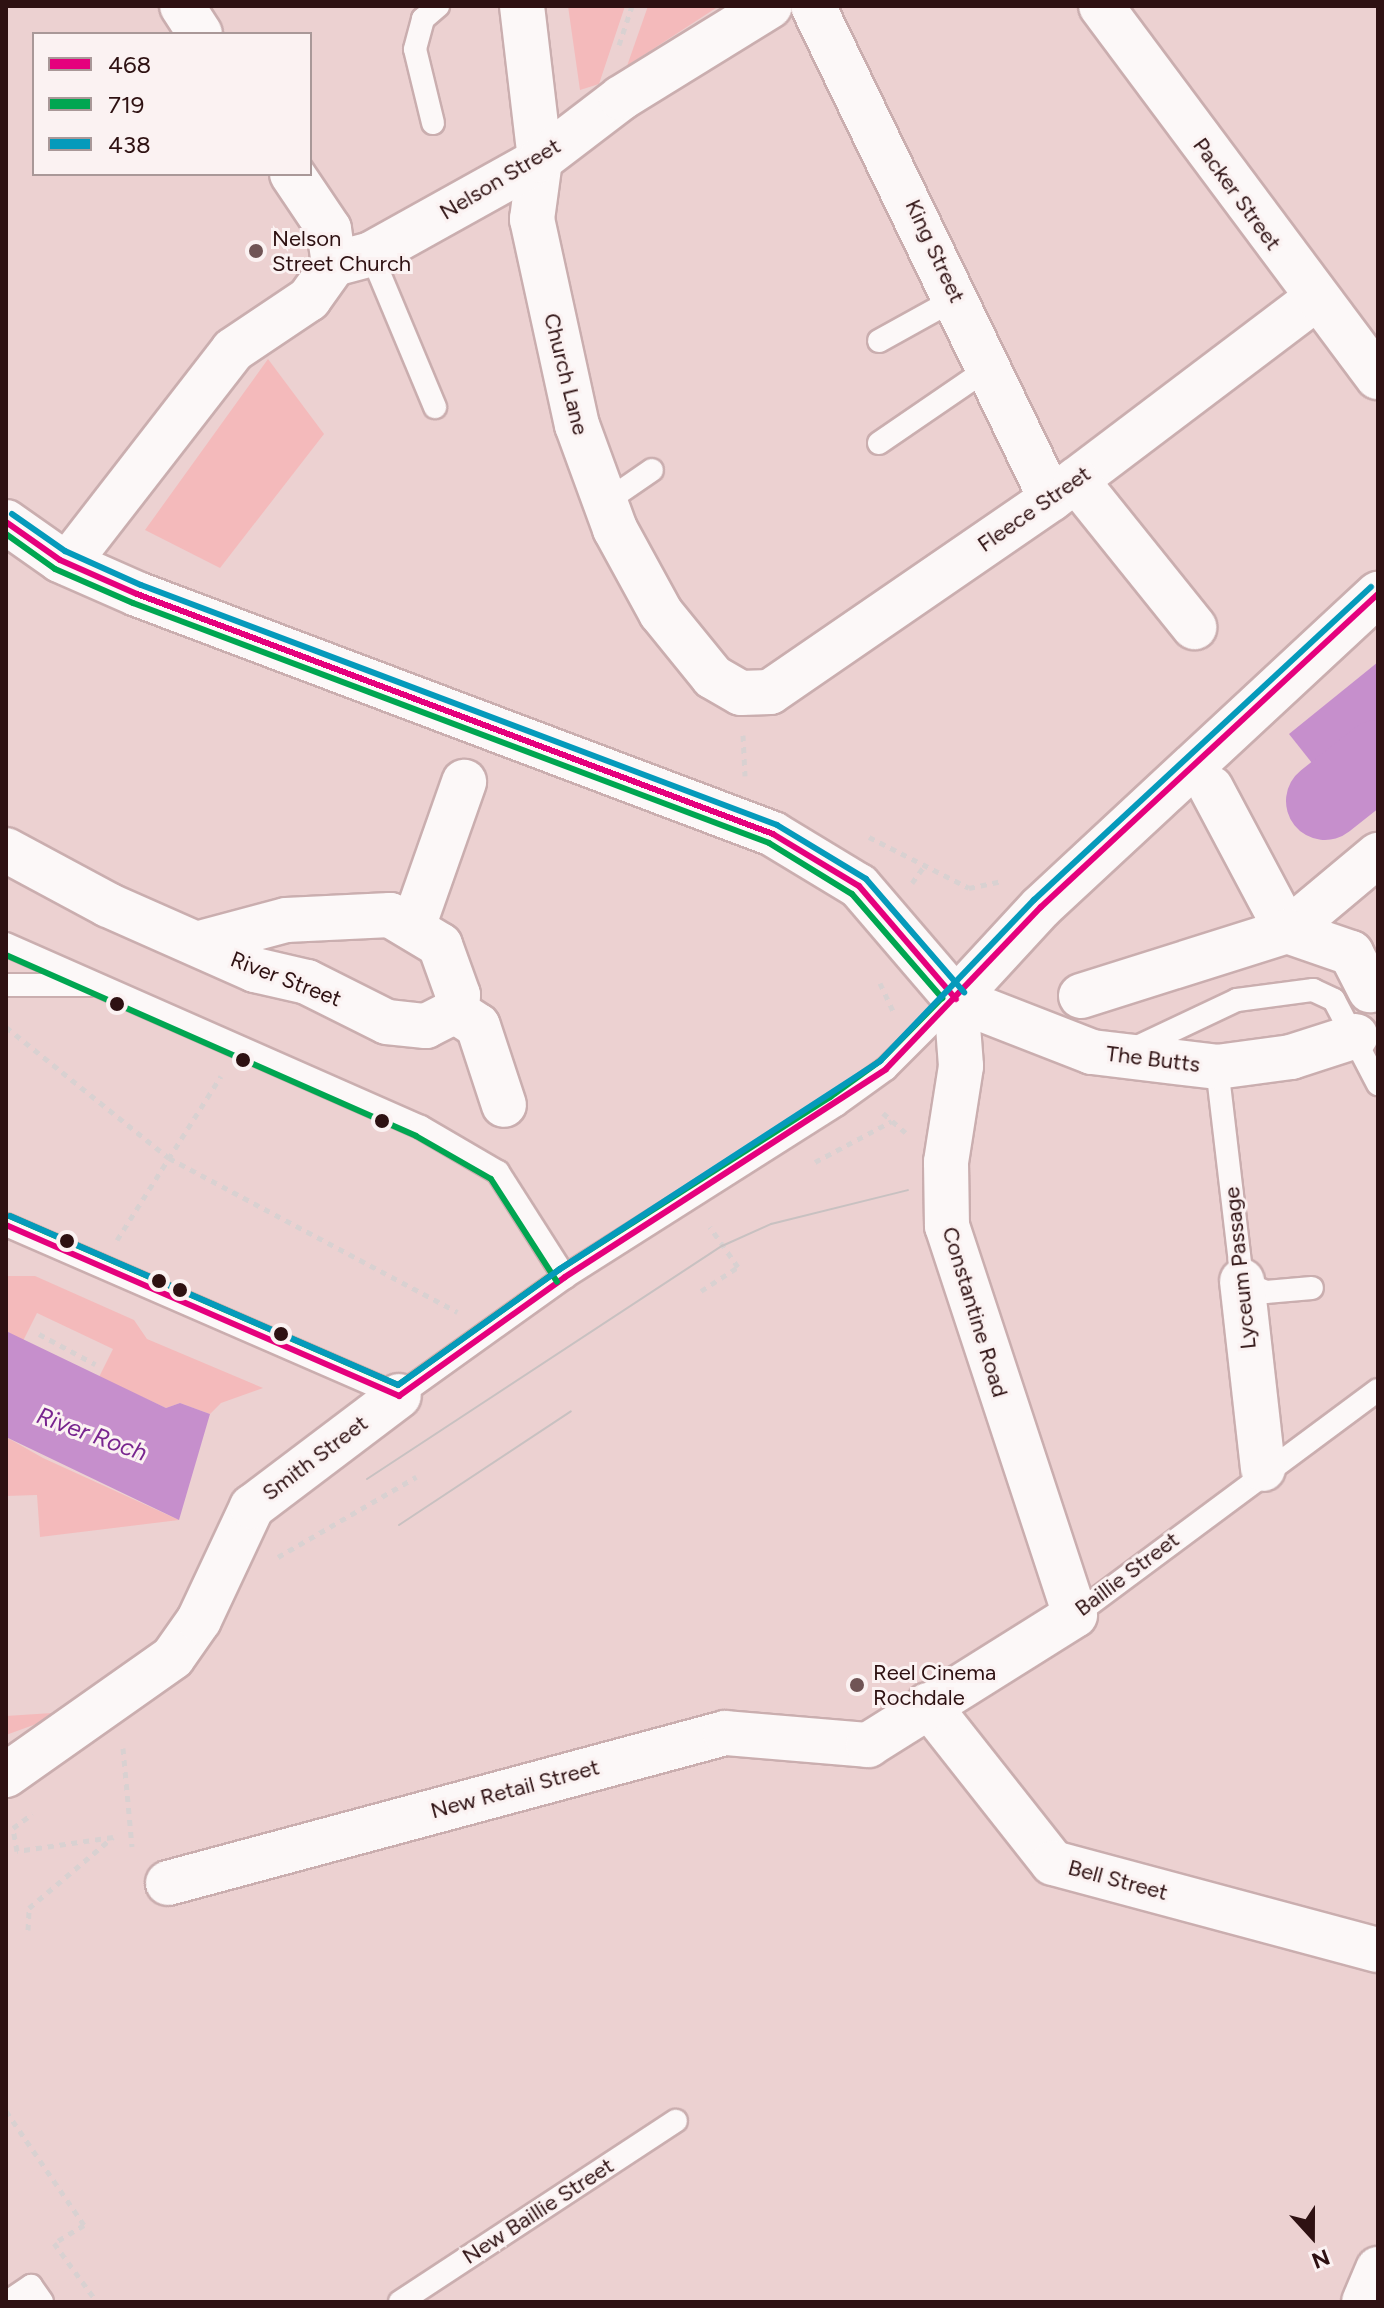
<!DOCTYPE html>
<style>
body{margin:0}
#map{position:relative;width:1384px;height:2308px;overflow:hidden;background:#ecd1d1;font-family:Figtree,sans-serif}
div>[style]{position:absolute}
.green>*{inset:0;background:#f4babb}
.water>*{inset:0;background:#c68fcc}
.river>*{height:78px;margin:-39px;padding:0 39px;transform-origin:39px;border-radius:39px;background:#c68fcc}
.path>*{height:5px;margin-top:-2.5px;transform-origin:0;background:repeating-linear-gradient(90deg,#d9d1d1 0 6px,transparent 0 12px)}
.roads{filter:drop-shadow(2px 0 #caaeaf) drop-shadow(-2px 0 #caaeaf) drop-shadow(0 2px #caaeaf) drop-shadow(0 -2px #caaeaf)}
.lane>*{height:22px;margin:-11px;padding:0 11px;transform-origin:11px;border-radius:11px;background:#fcf8f8}
.street>*{height:44px;margin:-22px;padding:0 22px;transform-origin:22px;border-radius:22px;background:#fcf8f8}
.tram>*{height:2px;margin:-1px;padding:0 1px;transform-origin:1px;border-radius:1px;background:#c8c1c1}
.bus-1>*{height:6px;margin:-3px;padding:0 3px;transform-origin:3px;border-radius:3px;background:#e5007d}
.bus-2>*{height:6px;margin:-3px;padding:0 3px;transform-origin:3px;border-radius:3px;background:#00a651}
.bus-3>*{height:6px;margin:-3px;padding:0 3px;transform-origin:3px;border-radius:3px;background:#059abb}
.dots>*{width:22px;height:22px;translate:-50% -50%;box-sizing:border-box;border:4px solid #fbf2f2;border-radius:50%}
span{translate:-50% -50%;white-space:nowrap;text-align:center;line-height:1.15;-webkit-text-stroke:6px #fbf2f2;paint-order:stroke}
.street-label{font-size:22px;color:#2e1112}
.poi-label{font-size:22px;color:#2e1112}
.left{translate:0 -50%;text-align:left}
.water-label{font-size:24px;color:#78258f;font-style:italic}
.frame{position:absolute;inset:0;border:8px solid #2e1112;pointer-events:none}
.legend{position:absolute;left:32px;top:32px;width:280px;height:144px;box-sizing:border-box;background:#fbf2f2;border:2px solid #a99898;margin:0;padding:10px 14px;list-style:none;font-size:24px;color:#2e1112}
.legend li{display:flex;align-items:center;gap:16px;height:40px}
.legend b{width:40px;border:2px solid #a99898}
.north{position:absolute;left:1272px;top:2196px;width:80px;height:80px;-webkit-text-stroke:6px #fbf2f2;paint-order:stroke;rotate:159deg;font-size:22px;font-weight:700;line-height:32px;text-align:center;color:#2e1112}
.north::after{content:'';display:block;margin:auto;width:28px;height:36px;background:#2e1112;clip-path:polygon(50% 0,100% 100%,50% 72%,0 100%)}
</style>
<div id="map">
<div class="green">
<i style="clip-path:polygon(568px 6px,625px 6px,599px 84px,580px 90px)"></i>
<i style="clip-path:polygon(648px 6px,719px 6px,627px 66px)"></i>
<i style="clip-path:polygon(268px 359px,324px 434px,220px 568px,145px 530px)"></i>
<i style="clip-path:polygon(6px 1276px,35px 1276px,134px 1320px,147px 1339px,263px 1388px,221px 1403px,210px 1414px,180px 1403px,166px 1408px,99px 1377px,113px 1349px,37px 1313px,23px 1341px,6px 1331px)"></i>
<i style="clip-path:polygon(6px 1437px,43px 1458px,179px 1520px,40px 1537px,37px 1495px,6px 1496px)"></i>
<i style="clip-path:polygon(52px 1713px,39px 1723px,6px 1735px,6px 1716px)"></i>
</div>
<div class="water">
<i style="clip-path:polygon(1378px 662px,1378px 804px,1358px 821px,1289px 734px)"></i>
<i style="clip-path:polygon(6px 1331px,166px 1408px,180px 1403px,210px 1414px,179px 1520px,6px 1437px)"></i>
</div>
<div class="river">
<i style="left:1325px;top:801px;width:68px;rotate:-38.4deg"></i>
</div>
<div class="path">
<i style="left:619px;top:45px;width:41px;rotate:-71.6deg"></i>
<i style="left:743px;top:735px;width:41px;rotate:87.2deg"></i>
<i style="left:869px;top:837px;width:112px;rotate:27deg"></i>
<i style="left:969px;top:888px;width:34px;rotate:-12deg"></i>
<i style="left:912px;top:883px;width:24px;rotate:-54deg"></i>
<i style="left:880px;top:983px;width:33px;rotate:65deg"></i>
<i style="left:6px;top:1027px;width:209px;rotate:38.8deg"></i>
<i style="left:169px;top:1158px;width:327px;rotate:28.1deg"></i>
<i style="left:883px;top:1113px;width:30px;rotate:41deg"></i>
<i style="left:815px;top:1162px;width:87px;rotate:-28deg"></i>
<i style="left:117px;top:1240px;width:194px;rotate:-57.6deg"></i>
<i style="left:701px;top:1291px;width:44px;rotate:-33deg"></i>
<i style="left:738px;top:1267px;width:49px;rotate:-125deg"></i>
<i style="left:39px;top:1334px;width:64px;rotate:28.2deg"></i>
<i style="left:278px;top:1557px;width:160px;rotate:-30.1deg"></i>
<i style="left:123px;top:1748px;width:99px;rotate:84.8deg"></i>
<i style="left:28px;top:1930px;width:22px;rotate:-87deg"></i>
<i style="left:29px;top:1908px;width:110px;rotate:-40.2deg"></i>
<i style="left:113px;top:1837px;width:97px;rotate:171.7deg"></i>
<i style="left:17px;top:1851px;width:23px;rotate:-100deg"></i>
<i style="left:13px;top:1828px;width:24px;rotate:-36deg"></i>
<i style="left:6px;top:2111px;width:138px;rotate:55.6deg"></i>
<i style="left:84px;top:2225px;width:35px;rotate:149deg"></i>
<i style="left:54px;top:2243px;width:73px;rotate:53.9deg"></i>
</div>
<div class="roads">
<div class="lane">
<i style="left:433px;top:123px;width:76px;rotate:-103.7deg"></i>
<i style="left:415px;top:49px;width:31px;rotate:-75deg"></i>
<i style="left:423px;top:19px;width:20px;rotate:-41deg"></i>
<i style="left:371px;top:254px;width:166px;rotate:67.3deg"></i>
<i style="left:879px;top:341px;width:89px;rotate:-28.9deg"></i>
<i style="left:879px;top:443px;width:135px;rotate:-34.4deg"></i>
<i style="left:604px;top:503px;width:58px;rotate:-34.5deg"></i>
<i style="left:6px;top:944px;width:454px;rotate:23.8deg"></i>
<i style="left:421px;top:1127px;width:89px;rotate:30.3deg"></i>
<i style="left:498px;top:1172px;width:125px;rotate:57.5deg"></i>
<i style="left:6px;top:985px;width:83px"></i>
<i style="left:1129px;top:1051px;width:119px;rotate:-25.3deg"></i>
<i style="left:1237px;top:1000px;width:77px;rotate:-7.5deg"></i>
<i style="left:1313px;top:990px;width:23px;rotate:25deg"></i>
<i style="left:1334px;top:1000px;width:95px;rotate:62.4deg"></i>
<i style="left:1217px;top:1067px;width:215px;rotate:83.3deg"></i>
<i style="left:1242px;top:1281px;width:26px;rotate:25deg"></i>
<i style="left:1266px;top:1292px;width:46px;rotate:-5deg"></i>
<i style="left:6px;top:1225px;width:429px;rotate:23.5deg"></i>
<i style="left:399px;top:1396px;width:204px;rotate:-35.6deg"></i>
<i style="left:565px;top:1277px;width:321px;rotate:-32.4deg"></i>
<i style="left:836px;top:1105px;width:62px;rotate:-35.8deg"></i>
<i style="left:886px;top:1069px;width:99px;rotate:-45deg"></i>
<i style="left:1075px;top:1615px;width:377px;rotate:-36.6deg"></i>
<i style="left:7px;top:2302px;width:29px;rotate:-34deg"></i>
<i style="left:31px;top:2286px;width:19px;rotate:55deg"></i>
<i style="left:400px;top:2302px;width:330px;rotate:-33.3deg"></i>
</div>
<div class="street">
<i style="left:182px;top:6px;width:33px;rotate:57deg"></i>
<i style="left:522px;top:6px;width:155px;rotate:83.3deg"></i>
<i style="left:540px;top:160px;width:60px;rotate:97.7deg"></i>
<i style="left:532px;top:219px;width:211px;rotate:77.7deg"></i>
<i style="left:577px;top:425px;width:111px;rotate:69.9deg"></i>
<i style="left:615px;top:529px;width:96px;rotate:61.3deg"></i>
<i style="left:661px;top:613px;width:82px;rotate:50.9deg"></i>
<i style="left:713px;top:677px;width:32px;rotate:30deg"></i>
<i style="left:741px;top:693px;width:29px;rotate:-2deg"></i>
<i style="left:770px;top:692px;width:341px;rotate:-34.5deg"></i>
<i style="left:1051px;top:499px;width:330px;rotate:-37.1deg"></i>
<i style="left:813px;top:6px;width:547px;rotate:64.23deg"></i>
<i style="left:1101px;top:6px;width:463px;rotate:53.3deg"></i>
<i style="left:292px;top:174px;width:66px;rotate:56.1deg"></i>
<i style="left:329px;top:229px;width:35px;rotate:82deg"></i>
<i style="left:1076px;top:480px;width:189px;rotate:51.2deg"></i>
<i style="left:6px;top:522px;width:66px;rotate:35.1deg"></i>
<i style="left:60px;top:560px;width:84px;rotate:23.8deg"></i>
<i style="left:137px;top:594px;width:680px;rotate:20.67deg"></i>
<i style="left:773px;top:834px;width:100px;rotate:31.2deg"></i>
<i style="left:859px;top:886px;width:149px;rotate:49.4deg"></i>
<i style="left:68px;top:563px;width:269px;rotate:-52.2deg"></i>
<i style="left:233px;top:350px;width:92px;rotate:-33.9deg"></i>
<i style="left:309px;top:299px;width:43px;rotate:-54.5deg"></i>
<i style="left:334px;top:264px;width:38px;rotate:-15deg"></i>
<i style="left:371px;top:254px;width:193px;rotate:-29.1deg"></i>
<i style="left:540px;top:160px;width:102px;rotate:-37.4deg"></i>
<i style="left:621px;top:98px;width:175px;rotate:-31.7deg"></i>
<i style="left:1211px;top:788px;width:162px;rotate:62deg"></i>
<i style="left:1287px;top:931px;width:119px;rotate:-39.9deg"></i>
<i style="left:6px;top:850px;width:116px;rotate:28.3deg"></i>
<i style="left:108px;top:905px;width:161px;rotate:23.9deg"></i>
<i style="left:255px;top:970px;width:53px;rotate:13deg"></i>
<i style="left:307px;top:982px;width:89px;rotate:26.6deg"></i>
<i style="left:387px;top:1022px;width:39px;rotate:6deg"></i>
<i style="left:426px;top:1026px;width:33px;rotate:-27deg"></i>
<i style="left:455px;top:1011px;width:16px;rotate:-79deg"></i>
<i style="left:458px;top:995px;width:53px;rotate:-109.8deg"></i>
<i style="left:440px;top:945px;width:58px;rotate:-149deg"></i>
<i style="left:390px;top:915px;width:104px;rotate:177.2deg"></i>
<i style="left:286px;top:920px;width:89px;rotate:165deg"></i>
<i style="left:413px;top:927px;width:154px;rotate:-70.6deg"></i>
<i style="left:1081px;top:996px;width:216px;rotate:-17.5deg"></i>
<i style="left:1287px;top:931px;width:68px;rotate:19deg"></i>
<i style="left:1351px;top:953px;width:42px;rotate:62.8deg"></i>
<i style="left:956px;top:999px;width:125px;rotate:-47.3deg"></i>
<i style="left:1041px;top:907px;width:460px;rotate:-42.9deg"></i>
<i style="left:956px;top:999px;width:146px;rotate:21.3deg"></i>
<i style="left:1092px;top:1052px;width:126px;rotate:6.8deg"></i>
<i style="left:1217px;top:1067px;width:75px;rotate:-7.7deg"></i>
<i style="left:1291px;top:1057px;width:68px;rotate:-17.9deg"></i>
<i style="left:455px;top:1011px;width:27px;rotate:33deg"></i>
<i style="left:478px;top:1026px;width:83px;rotate:71.8deg"></i>
<i style="left:1242px;top:1281px;width:189px;rotate:83.6deg"></i>
<i style="left:928px;top:1705px;width:201px;rotate:51.7deg"></i>
<i style="left:1053px;top:1863px;width:336px;rotate:15deg"></i>
<i style="left:6px;top:1775px;width:204px;rotate:-35.2deg"></i>
<i style="left:173px;top:1657px;width:45px;rotate:-54.9deg"></i>
<i style="left:199px;top:1620px;width:125px;rotate:-64.9deg"></i>
<i style="left:252px;top:1507px;width:184px;rotate:-37.1deg"></i>
<i style="left:168px;top:1883px;width:577px;rotate:-15.07deg"></i>
<i style="left:725px;top:1733px;width:144px;rotate:4.8deg"></i>
<i style="left:868px;top:1745px;width:244px;rotate:-32.1deg"></i>
<i style="left:1075px;top:1615px;width:410px;rotate:-108.2deg"></i>
<i style="left:947px;top:1226px;width:64px;rotate:-90.9deg"></i>
<i style="left:946px;top:1162px;width:97px;rotate:-81.1deg"></i>
<i style="left:961px;top:1066px;width:67px;rotate:-94.3deg"></i>
<i style="left:1364px;top:2302px;width:36px;rotate:-67deg"></i>
</div>
</div>
<div class="tram">
<i style="left:367px;top:1479px;width:425px;rotate:-33.3deg"></i>
<i style="left:722px;top:1246px;width:54px;rotate:-24.2deg"></i>
<i style="left:771px;top:1224px;width:141px;rotate:-13.9deg"></i>
<i style="left:399px;top:1525px;width:206px;rotate:-33.5deg"></i>
</div>
<div class="bus-1">
<i style="left:6px;top:522px;width:66px;rotate:35.1deg"></i>
<i style="left:60px;top:560px;width:84px;rotate:23.8deg"></i>
<i style="left:137px;top:594px;width:680px;rotate:20.67deg"></i>
<i style="left:773px;top:834px;width:100px;rotate:31.2deg"></i>
<i style="left:859px;top:886px;width:149px;rotate:49.4deg"></i>
<i style="left:6px;top:1225px;width:429px;rotate:23.5deg"></i>
<i style="left:399px;top:1396px;width:204px;rotate:-35.6deg"></i>
<i style="left:565px;top:1277px;width:382px;rotate:-32.9deg"></i>
<i style="left:886px;top:1069px;width:224px;rotate:-46.3deg"></i>
<i style="left:1041px;top:907px;width:460px;rotate:-42.9deg"></i>
</div>
<div class="bus-2">
<i style="left:6px;top:534px;width:60px;rotate:35.5deg"></i>
<i style="left:55px;top:569px;width:85px;rotate:23.6deg"></i>
<i style="left:133px;top:603px;width:680px;rotate:20.67deg"></i>
<i style="left:769px;top:843px;width:97px;rotate:31.6deg"></i>
<i style="left:852px;top:894px;width:138px;rotate:49.1deg"></i>
<i style="left:942px;top:998px;width:88px;rotate:134.5deg"></i>
<i style="left:880px;top:1061px;width:62px;rotate:144.2deg"></i>
<i style="left:830px;top:1097px;width:320px;rotate:147.5deg"></i>
<i style="left:560px;top:1269px;width:199px;rotate:144.4deg"></i>
<i style="left:398px;top:1385px;width:423px;rotate:-156.5deg"></i>
<i style="left:6px;top:955px;width:448px;rotate:23.8deg"></i>
<i style="left:416px;top:1136px;width:86px;rotate:29.8deg"></i>
<i style="left:491px;top:1179px;width:122px;rotate:57.3deg"></i>
</div>
<div class="bus-3">
<i style="left:12px;top:514px;width:65px;rotate:34.9deg"></i>
<i style="left:65px;top:551px;width:83px;rotate:24.1deg"></i>
<i style="left:141px;top:585px;width:680px;rotate:20.67deg"></i>
<i style="left:777px;top:825px;width:104px;rotate:31.2deg"></i>
<i style="left:866px;top:879px;width:150px;rotate:49.1deg"></i>
<i style="left:10px;top:1216px;width:423px;rotate:23.5deg"></i>
<i style="left:398px;top:1385px;width:199px;rotate:-35.6deg"></i>
<i style="left:560px;top:1269px;width:382px;rotate:-33deg"></i>
<i style="left:880px;top:1061px;width:223px;rotate:-46.3deg"></i>
<i style="left:1034px;top:900px;width:460px;rotate:-42.9deg"></i>
</div>
<div class="dots">
<i style="left:256px;top:251px;background:#705455"></i>
<i style="left:117px;top:1004px;background:#2e1112"></i>
<i style="left:243px;top:1060px;background:#2e1112"></i>
<i style="left:382px;top:1121px;background:#2e1112"></i>
<i style="left:67px;top:1241px;background:#2e1112"></i>
<i style="left:159px;top:1281px;background:#2e1112"></i>
<i style="left:180px;top:1290px;background:#2e1112"></i>
<i style="left:281px;top:1334px;background:#2e1112"></i>
<i style="left:857px;top:1685px;background:#705455"></i>
</div>
<div class="street-label">
<span style="left:500px;top:179px;rotate:-31deg">Nelson Street</span>
<span style="left:1237px;top:194px;rotate:54deg">Packer Street</span>
<span style="left:935px;top:251px;rotate:65deg">King Street</span>
<span style="left:566px;top:374px;rotate:76deg">Church Lane</span>
<span style="left:1034px;top:509px;rotate:-35deg">Fleece Street</span>
<span style="left:286px;top:979px;rotate:21deg">River Street</span>
<span style="left:1153px;top:1059px;rotate:7deg">The Butts</span>
<span style="left:1240px;top:1268px;rotate:-96deg">Lyceum Passage</span>
<span style="left:975px;top:1312px;rotate:73deg">Constantine Road</span>
<span style="left:315px;top:1458px;rotate:-37deg">Smith Street</span>
<span style="left:1127px;top:1574px;rotate:-37deg">Baillie Street</span>
<span style="left:515px;top:1789px;rotate:-15deg">New Retail Street</span>
<span style="left:1118px;top:1880px;rotate:15deg">Bell Street</span>
<span style="left:538px;top:2211px;rotate:-33deg">New Baillie Street</span>
</div>
<div class="poi-label">
<span class="left" style="left:272px;top:251px">Nelson<br>Street Church</span>
<span class="left" style="left:873px;top:1685px">Reel Cinema<br>Rochdale</span>
</div>
<div class="water-label">
<span style="left:92px;top:1434px;rotate:20deg">River Roch</span>
</div>
<div class="frame"></div>
<ul class="legend">
<li><b style="height:10px;background:#e5007d"></b>468</li>
<li><b style="height:10px;background:#00a651"></b>719</li>
<li><b style="height:10px;background:#059abb"></b>438</li>
</ul>
<div class="north">N</div>
</div>
